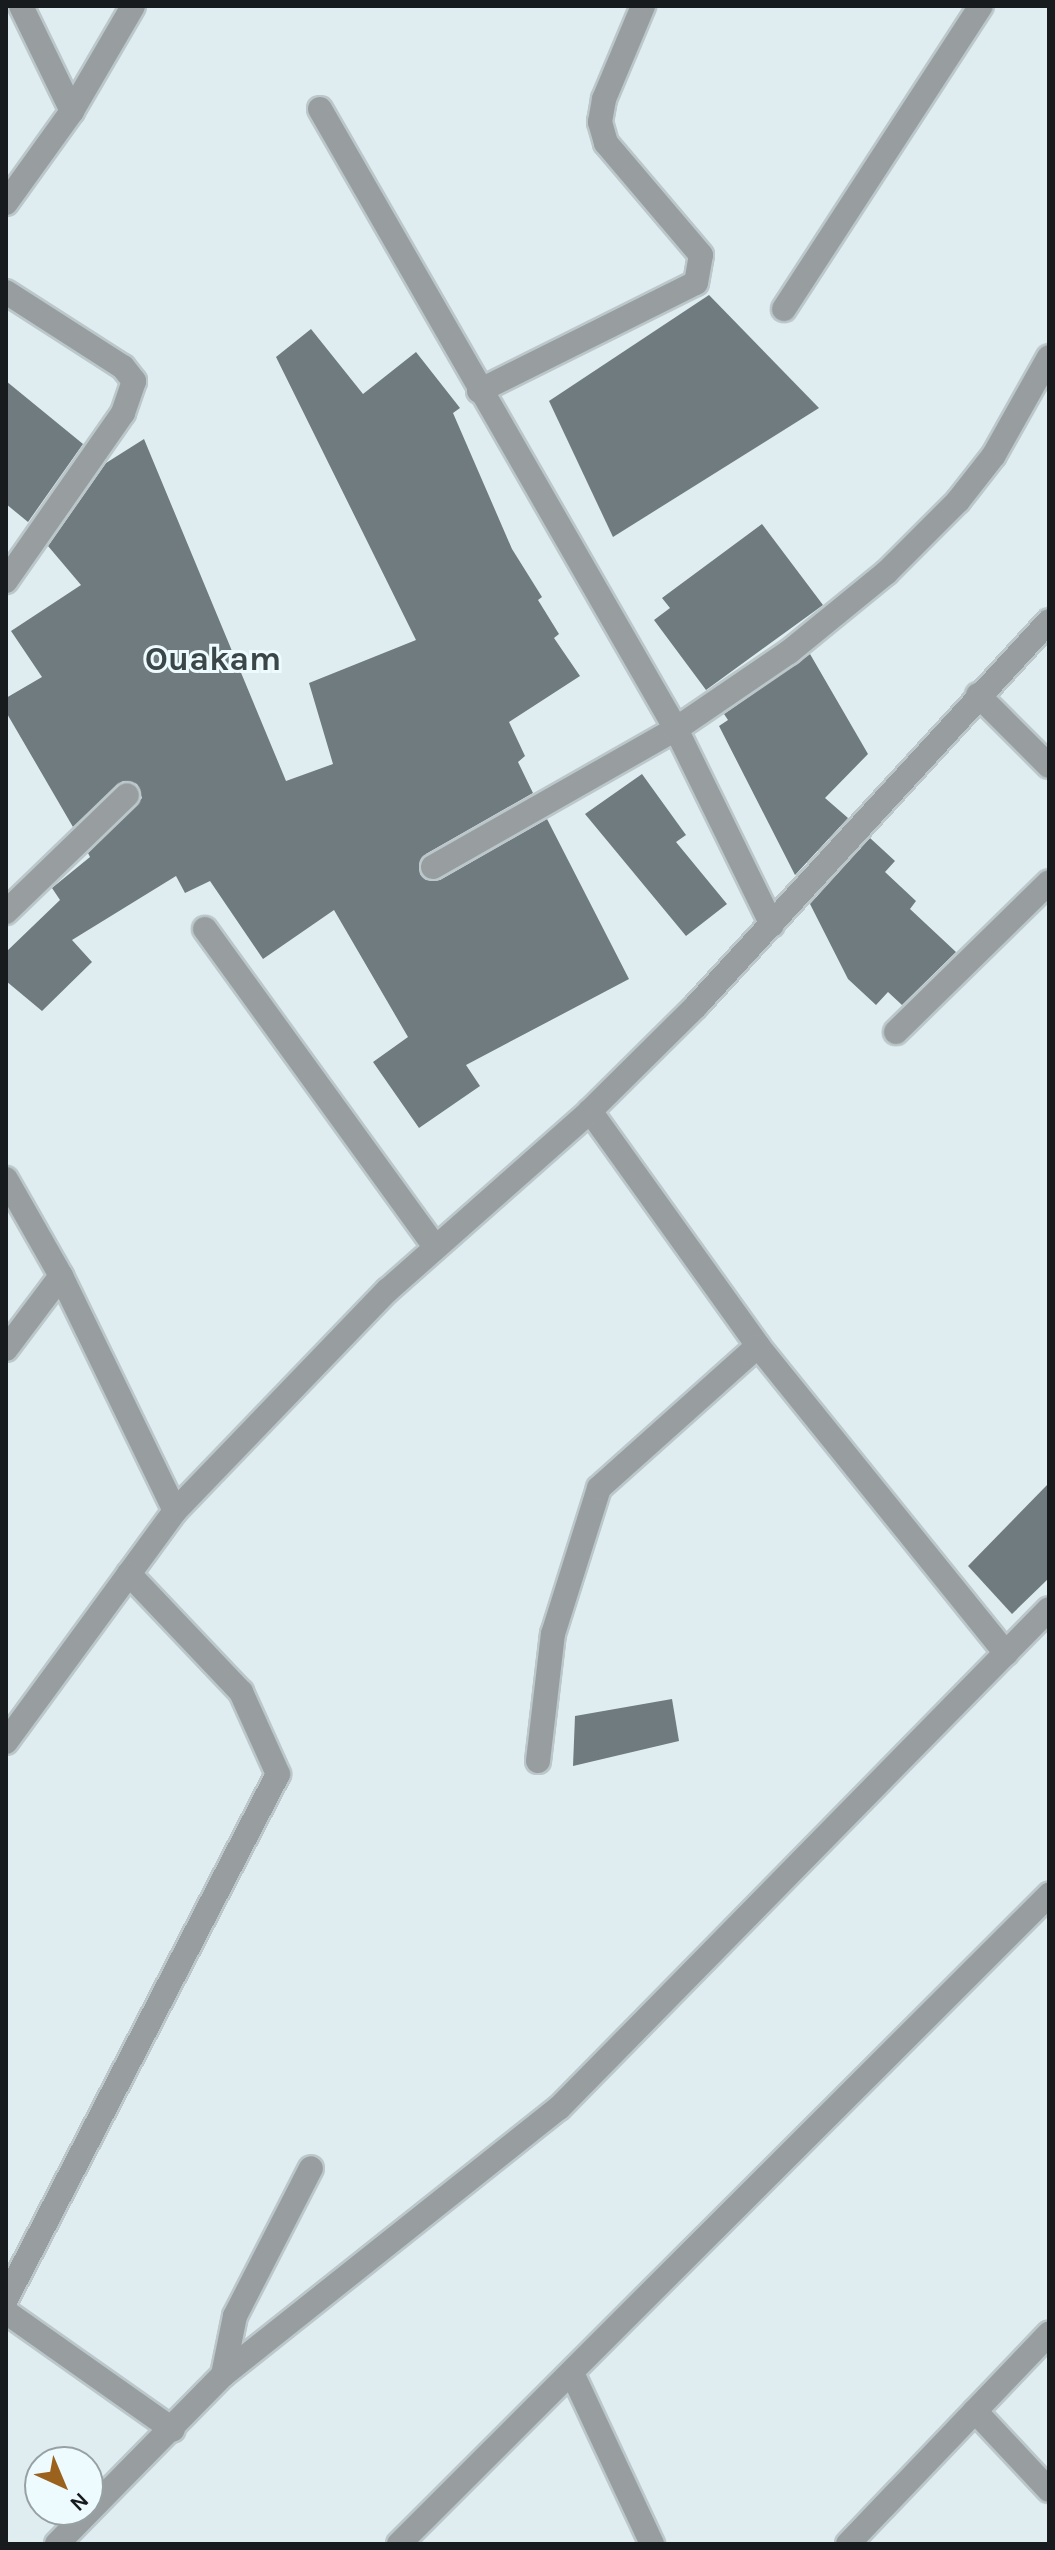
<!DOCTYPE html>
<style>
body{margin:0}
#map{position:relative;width:1055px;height:2550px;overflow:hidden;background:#dfedf1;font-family:Karla,sans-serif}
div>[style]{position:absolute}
.building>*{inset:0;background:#6f7b7e}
.roads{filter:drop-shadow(2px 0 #bbc7cb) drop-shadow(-2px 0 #bbc7cb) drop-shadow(0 2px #bbc7cb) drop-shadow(0 -2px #bbc7cb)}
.minor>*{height:24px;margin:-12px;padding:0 12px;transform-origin:12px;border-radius:12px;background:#989ea0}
span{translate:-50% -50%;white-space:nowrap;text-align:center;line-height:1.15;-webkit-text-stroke:6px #edfafe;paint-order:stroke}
.district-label{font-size:34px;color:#3b4649;font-weight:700}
.frame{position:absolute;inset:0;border:8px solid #171b1d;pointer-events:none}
.north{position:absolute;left:24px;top:2446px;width:80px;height:80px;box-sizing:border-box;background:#edfafe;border:2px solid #97a1a4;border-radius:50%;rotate:136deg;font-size:22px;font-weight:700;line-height:32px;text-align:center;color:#171b1d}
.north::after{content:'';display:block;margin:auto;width:28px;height:36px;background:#9b621e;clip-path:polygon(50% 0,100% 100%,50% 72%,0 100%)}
</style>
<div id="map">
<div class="building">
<i style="clip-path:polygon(709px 295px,819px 408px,613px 537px,549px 401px)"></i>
<i style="clip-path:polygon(311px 329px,363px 394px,416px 352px,460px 408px,453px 413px,512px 549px,542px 597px,538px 600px,559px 634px,554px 638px,580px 676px,509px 722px,525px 756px,518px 762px,533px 793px,426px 854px,420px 874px,426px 880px,440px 880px,547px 819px,629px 979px,466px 1065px,480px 1086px,419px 1128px,373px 1062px,408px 1037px,334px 910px,263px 959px,210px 881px,185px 893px,176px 876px,72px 940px,92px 962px,42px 1011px,6px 981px,6px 952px,60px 900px,52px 888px,90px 857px,88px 853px,142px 798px,137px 784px,123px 781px,73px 827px,6px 712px,6px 698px,42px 677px,11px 631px,81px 585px,48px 546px,106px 463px,144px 439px,286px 781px,333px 764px,309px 683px,416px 640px,276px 357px)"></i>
<i style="clip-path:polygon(6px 381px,83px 444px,28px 522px,6px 504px)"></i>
<i style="clip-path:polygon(762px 524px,823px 605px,706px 690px,654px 620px,670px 608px,662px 598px)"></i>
<i style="clip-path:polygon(810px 654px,868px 754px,825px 798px,848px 818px,795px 875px,719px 726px,728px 720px,724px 714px)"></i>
<i style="clip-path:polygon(642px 774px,686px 835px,676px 842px,727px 904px,686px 936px,585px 814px)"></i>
<i style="clip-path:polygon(870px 838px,895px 861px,885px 872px,916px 901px,910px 909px,956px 952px,902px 1005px,888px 992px,876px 1005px,848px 979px,810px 904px)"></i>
<i style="clip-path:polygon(1049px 1483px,1049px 1578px,1012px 1614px,968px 1566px)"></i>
<i style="clip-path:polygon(672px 1699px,679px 1741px,573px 1766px,575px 1716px)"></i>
</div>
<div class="roads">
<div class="minor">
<i style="left:21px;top:6px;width:117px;rotate:64.1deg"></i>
<i style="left:320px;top:109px;width:715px;rotate:60.14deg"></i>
<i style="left:676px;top:729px;width:218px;rotate:63.9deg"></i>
<i style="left:6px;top:203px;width:113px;rotate:-54.3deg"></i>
<i style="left:72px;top:111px;width:121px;rotate:-59.8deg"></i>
<i style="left:6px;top:292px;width:139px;rotate:32.7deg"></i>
<i style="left:123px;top:367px;width:18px;rotate:52deg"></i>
<i style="left:134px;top:381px;width:34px;rotate:109deg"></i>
<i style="left:123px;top:413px;width:205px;rotate:124.9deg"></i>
<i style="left:784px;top:309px;width:361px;rotate:-57deg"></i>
<i style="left:479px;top:391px;width:242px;rotate:-26.5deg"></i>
<i style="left:696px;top:283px;width:28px;rotate:-80deg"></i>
<i style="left:701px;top:255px;width:147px;rotate:-130.3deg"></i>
<i style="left:606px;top:143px;width:22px;rotate:-106deg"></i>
<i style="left:600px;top:122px;width:23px;rotate:-80deg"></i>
<i style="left:604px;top:99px;width:101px;rotate:-67.2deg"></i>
<i style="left:978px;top:695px;width:100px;rotate:45deg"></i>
<i style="left:433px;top:867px;width:279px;rotate:-29.6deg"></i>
<i style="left:676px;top:729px;width:137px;rotate:-34.3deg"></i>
<i style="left:789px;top:652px;width:125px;rotate:-39.2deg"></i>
<i style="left:886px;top:573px;width:102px;rotate:-45deg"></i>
<i style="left:958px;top:501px;width:58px;rotate:-52deg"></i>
<i style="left:994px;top:455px;width:112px;rotate:-60.7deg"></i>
<i style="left:6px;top:912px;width:168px;rotate:-44deg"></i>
<i style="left:205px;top:929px;width:392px;rotate:54.1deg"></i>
<i style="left:896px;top:1032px;width:214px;rotate:-44.4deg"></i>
<i style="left:590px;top:1111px;width:289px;rotate:54.4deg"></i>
<i style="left:758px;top:1346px;width:395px;rotate:51.1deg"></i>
<i style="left:6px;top:1179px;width:112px;rotate:60.4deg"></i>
<i style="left:61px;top:1276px;width:261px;rotate:64.1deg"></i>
<i style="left:6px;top:1349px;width:91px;rotate:-53deg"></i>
<i style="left:6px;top:1742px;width:286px;rotate:-53.8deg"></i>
<i style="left:175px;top:1511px;width:307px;rotate:-46.1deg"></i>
<i style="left:388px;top:1290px;width:270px;rotate:-41.5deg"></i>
<i style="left:590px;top:1111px;width:149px;rotate:-44.7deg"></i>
<i style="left:696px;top:1006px;width:522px;rotate:-47.48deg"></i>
<i style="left:538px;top:1761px;width:128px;rotate:-83.3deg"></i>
<i style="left:553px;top:1634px;width:153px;rotate:-72.5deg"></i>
<i style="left:599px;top:1488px;width:213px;rotate:-41.8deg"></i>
<i style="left:6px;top:2299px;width:591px;rotate:-62.61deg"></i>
<i style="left:278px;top:1774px;width:90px;rotate:-114.3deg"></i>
<i style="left:241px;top:1692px;width:163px;rotate:-133.5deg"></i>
<i style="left:6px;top:2312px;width:204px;rotate:35.2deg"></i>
<i style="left:572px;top:2373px;width:189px;rotate:64.9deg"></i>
<i style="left:223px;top:2375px;width:60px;rotate:-78.5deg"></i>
<i style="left:235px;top:2316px;width:166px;rotate:-62.8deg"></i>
<i style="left:975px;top:2411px;width:108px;rotate:46.9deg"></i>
<i style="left:57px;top:2544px;width:237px;rotate:-45.5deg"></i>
<i style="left:223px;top:2375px;width:429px;rotate:-38.5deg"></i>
<i style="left:559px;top:2108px;width:699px;rotate:-45.52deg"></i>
<i style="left:399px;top:2544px;width:919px;rotate:-44.96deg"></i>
<i style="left:848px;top:2544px;width:291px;rotate:-46.3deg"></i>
</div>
</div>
<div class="district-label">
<span style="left:213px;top:660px">Ouakam</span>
</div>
<div class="frame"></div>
<div class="north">N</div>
</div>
